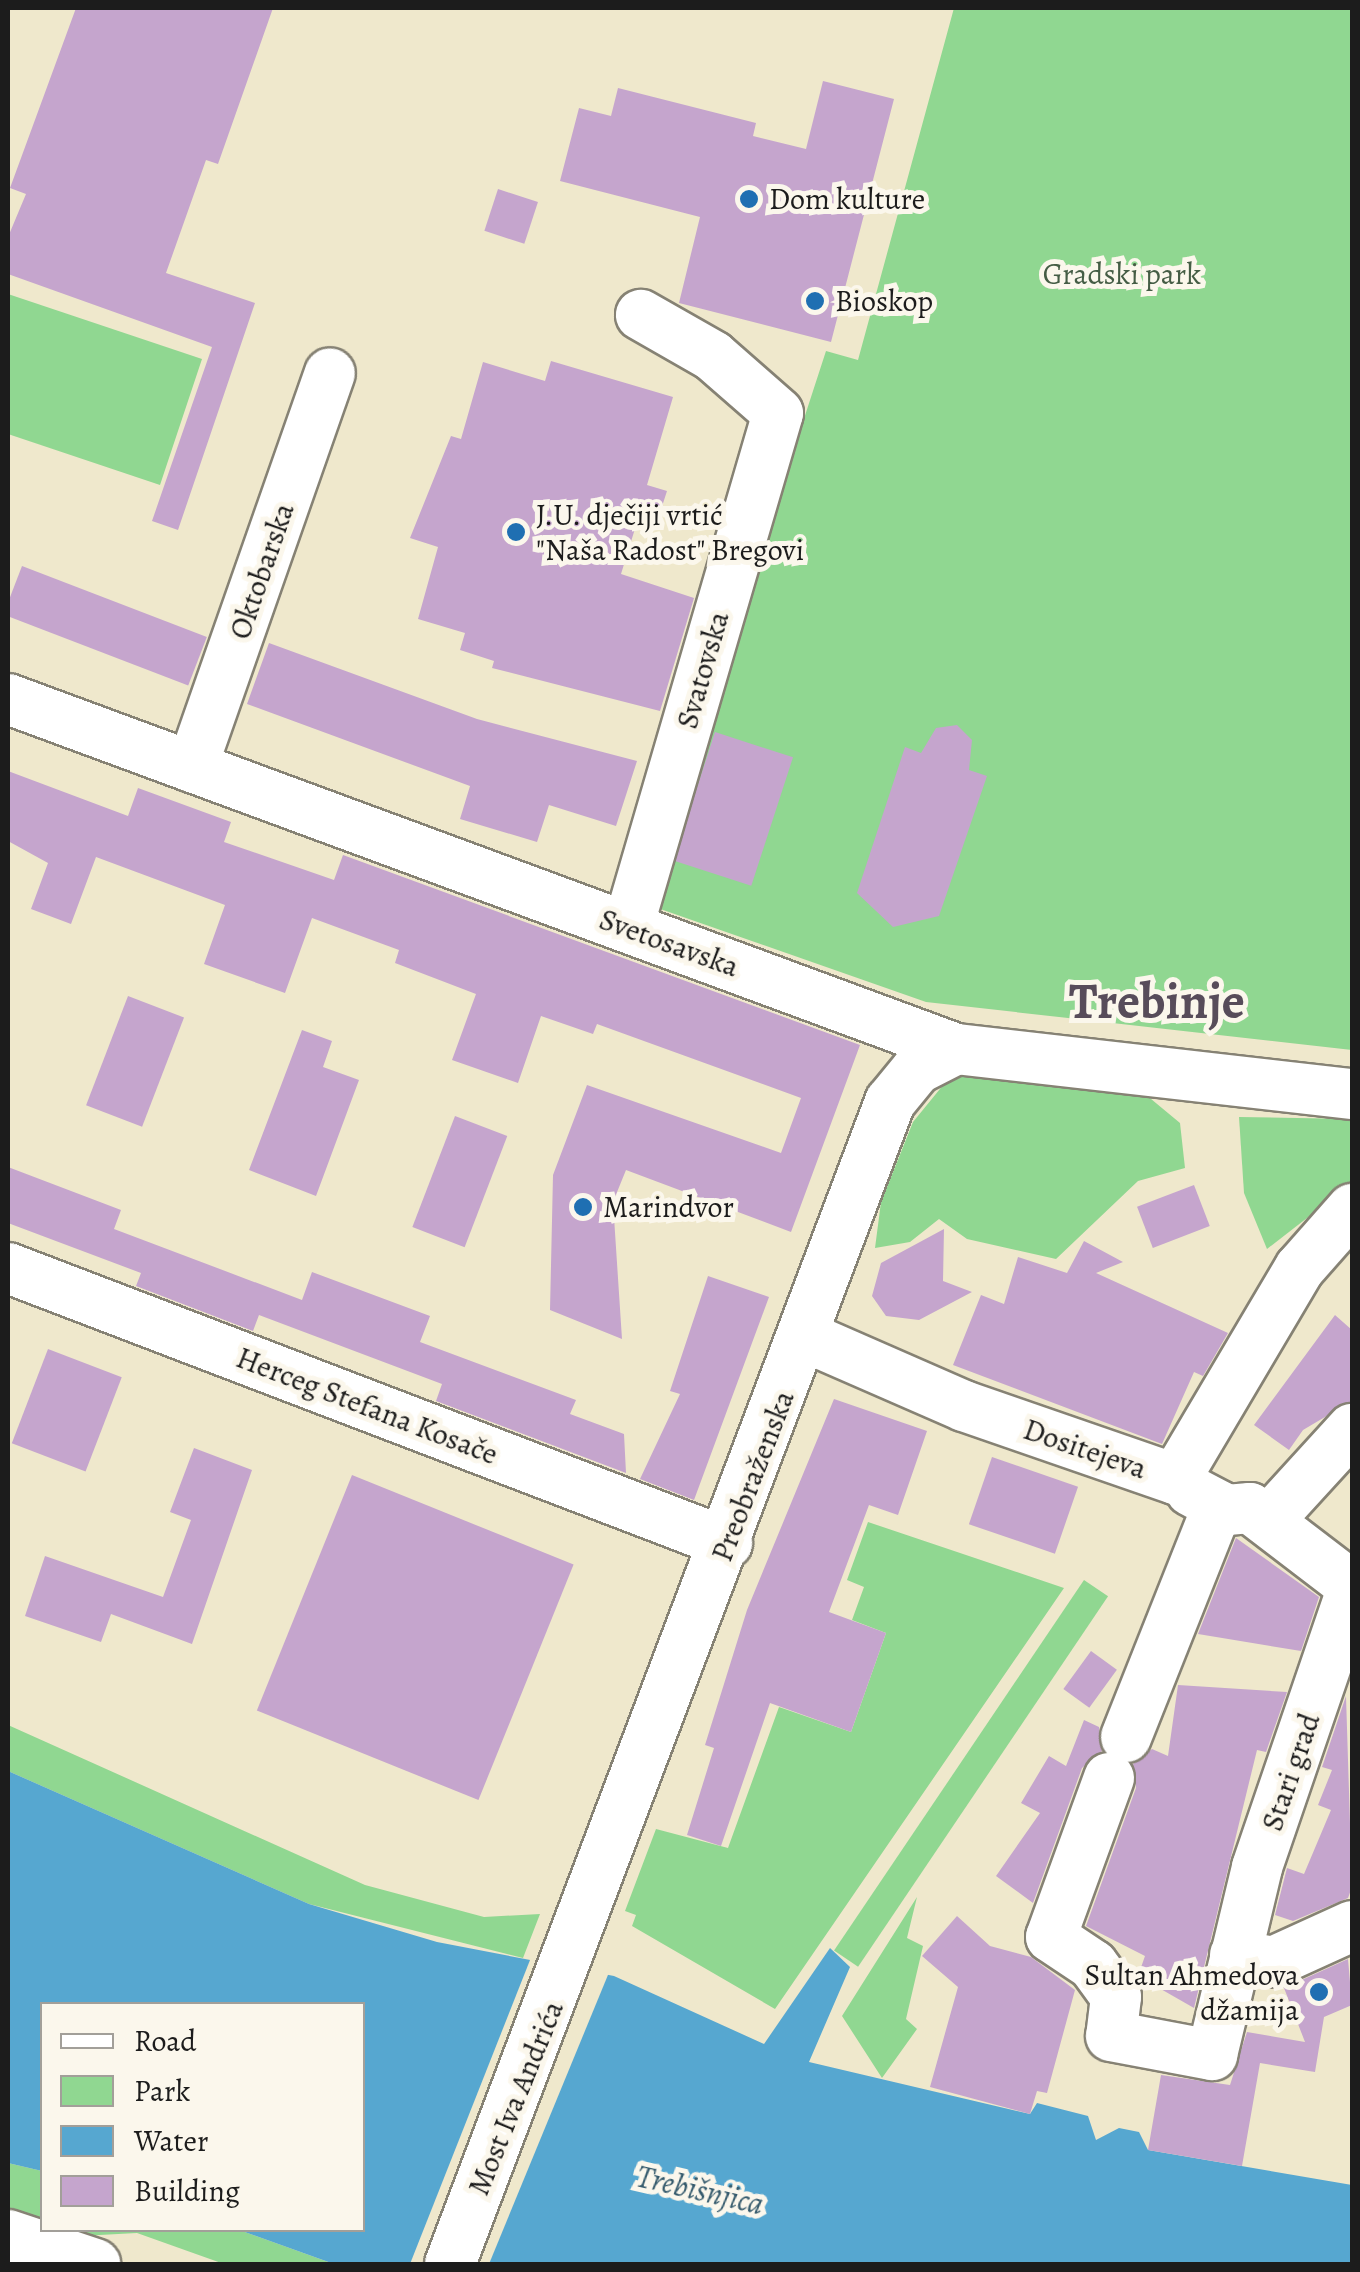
<!DOCTYPE html>
<meta charset="utf-8">
<style>
body{margin:0}
#map{position:relative;width:1360px;height:2272px;overflow:hidden;background:#efe8cc;font-family:Alegreya,serif}
div>[style]{position:absolute}
.green>*{inset:0;background:#90d791;transform-origin:0 0}
.water>*{inset:0;background:#56a7d0}
.pier>*{inset:0;background:#efe8cc}
.building>*{inset:0;background:#c5a5cd;transform-origin:0 0}
.roads{filter:drop-shadow(2px 0 #868274) drop-shadow(-2px 0 #868274) drop-shadow(0 2px #868274) drop-shadow(0 -2px #868274)}
.minor>*{height:50px;margin:-25px;padding:0 25px;transform-origin:25px;border-radius:25px;background:#fff}
.dots>*{width:28px;height:28px;translate:-50% -50%;box-sizing:border-box;border:5px solid #fbf7ec;border-radius:50%}
span{translate:-50% -50%;white-space:nowrap;text-align:center;line-height:1.15;-webkit-text-stroke:10px #fbf7ec;paint-order:stroke}
.poi-label{font-size:30px;color:#1c1c1c}
.left{translate:0 -50%;text-align:left}
.right{translate:-100% -50%;text-align:right}
.park-label{font-size:30px;color:#455d45}
.street-label{font-size:30px;color:#1c1c1c}
.water-label{font-size:32px;color:#365b6d;font-style:italic}
.town-label{font-size:50px;color:#574c5a;font-weight:700}
.frame{position:absolute;inset:0;border:10px solid #1c1c1c;pointer-events:none}
.legend{position:absolute;left:40px;top:2002px;width:325px;height:230px;box-sizing:border-box;background:#fbf7ec;border:2px solid #a29f99;margin:0;padding:12px 18px;list-style:none;font-size:30px;color:#1c1c1c}
.legend li{display:flex;align-items:center;gap:20px;height:50px}
.legend b{width:50px;border:2px solid #a29f99}
</style>
<div id="map">
<div class="green">
<i style="clip-path:polygon(954px 8px,1352px 8px,1352px 1050px,926px 1002px,646px 904px,826px 351px,858px 360px)"></i>
<i style="clip-path:polygon(8px 294px,202px 359px,160px 485px,8px 434px)"></i>
<i style="clip-path:polygon(984px 1068px,1139px 1089px,1180px 1123px,1185px 1168px,1138px 1181px,1056px 1259px,967px 1239px,939px 1219px,910px 1242px,875px 1248px,881px 1202px,913px 1122px,944px 1084px)"></i>
<i style="clip-path:polygon(1239px 1117px,1352px 1119px,1352px 1183px,1267px 1249px,1244px 1193px)"></i>
<i style="clip-path:polygon(868px 1522px,1064px 1588px,775px 2009px,632px 1926px,636px 1915px,625px 1911px,656px 1829px,728px 1848px,779px 1707px,851px 1732px,886px 1633px,852px 1620px,864px 1587px,847px 1580px)"></i>
<i style="left:1084px;top:1580px;width:29px;height:447px;rotate:34deg"></i>
<i style="clip-path:polygon(8px 1725px,365px 1885px,484px 1917px,540px 1914px,523px 1958px,309px 1904px,8px 1771px)"></i>
<i style="clip-path:polygon(917px 1897px,907px 1938px,923px 1946px,906px 2019px,917px 2029px,882px 2078px,842px 2016px)"></i>
<i style="clip-path:polygon(8px 2163px,42px 2171px,42px 2230px,239px 2230px,334px 2264px,224px 2264px,137px 2233px,62px 2237px,8px 2219px)"></i>
</div>
<div class="water">
<i style="clip-path:polygon(8px 1771px,309px 1904px,437px 1942px,614px 1976px,764px 2044px,830px 1948px,850px 1967px,809px 2062px,1030px 2114px,1037px 2103px,1088px 2116px,1096px 2140px,1119px 2128px,1139px 2132px,1148px 2150px,1352px 2185px,1352px 2264px,334px 2264px,239px 2230px,362px 2230px,362px 2004px,42px 2004px,42px 2171px,8px 2163px)"></i>
</div>
<div class="pier">
<i style="clip-path:polygon(532px 1955px,610px 1970px,489px 2264px,410px 2264px)"></i>
</div>
<div class="building">
<i style="clip-path:polygon(76px 8px,273px 8px,218px 164px,206px 160px,166px 273px,255px 303px,178px 530px,152px 521px,212px 347px,8px 274px,8px 237px,26px 194px,10px 188px)"></i>
<i style="clip-path:polygon(823px 81px,894px 99px,831px 342px,679px 303px,700px 217px,560px 181px,579px 108px,611px 116px,618px 88px,756px 123px,753px 136px,806px 149px)"></i>
<i style="left:498px;top:189px;width:42px;height:44px;rotate:18deg"></i>
<i style="clip-path:polygon(551px 361px,673px 397px,647px 485px,667px 491px,656px 525px,638px 519px,621px 574px,694px 598px,660px 711px,492px 668px,494px 661px,460px 650px,465px 633px,418px 619px,438px 547px,410px 538px,451px 436px,461px 439px,483px 362px,545px 381px)"></i>
<i style="left:22px;top:566px;width:198px;height:52px;rotate:21deg"></i>
<i style="clip-path:polygon(269px 643px,477px 719px,637px 761px,616px 826px,549px 805px,537px 842px,460px 819px,470px 786px,247px 704px)"></i>
<i style="clip-path:polygon(957px 725px,972px 740px,969px 770px,987px 776px,939px 916px,893px 927px,857px 893px,905px 747px,921px 753px,936px 728px)"></i>
<i style="left:715px;top:732px;width:82px;height:135px;rotate:18deg"></i>
<i style="clip-path:polygon(8px 771px,128px 816px,138px 788px,231px 822px,224px 842px,334px 880px,343px 855px,860px 1045px,791px 1232px,626px 1170px,613px 1202px,622px 1339px,550px 1310px,553px 1175px,587px 1085px,781px 1153px,801px 1098px,597px 1024px,593px 1034px,541px 1016px,518px 1083px,452px 1060px,476px 994px,395px 963px,399px 950px,312px 918px,285px 993px,204px 964px,225px 905px,96px 857px,71px 924px,31px 909px,48px 863px,8px 841px)"></i>
<i style="left:128px;top:996px;width:60px;height:117px;rotate:21deg"></i>
<i style="clip-path:polygon(302px 1030px,332px 1041px,323px 1067px,359px 1080px,316px 1196px,249px 1170px)"></i>
<i style="left:455px;top:1116px;width:56px;height:119px;rotate:21deg"></i>
<i style="clip-path:polygon(8px 1167px,121px 1210px,114px 1229px,302px 1300px,312px 1272px,430px 1316px,420px 1342px,576px 1400px,570px 1414px,624px 1434px,626px 1473px,436px 1401px,442px 1384px,259px 1315px,253px 1331px,136px 1286px,141px 1273px,8px 1223px)"></i>
<i style="left:1194px;top:1185px;width:44px;height:61px;rotate:69deg"></i>
<i style="clip-path:polygon(944px 1229px,943px 1281px,972px 1292px,919px 1320px,886px 1316px,872px 1296px,881px 1263px)"></i>
<i style="clip-path:polygon(1084px 1241px,1123px 1262px,1096px 1273px,1228px 1333px,1203px 1376px,1194px 1372px,1162px 1444px,953px 1365px,981px 1295px,1004px 1304px,1018px 1257px,1067px 1273px)"></i>
<i style="clip-path:polygon(708px 1276px,769px 1297px,694px 1500px,640px 1479px,680px 1394px,670px 1391px)"></i>
<i style="clip-path:polygon(1335px 1315px,1352px 1330px,1352px 1401px,1303px 1430px,1289px 1450px,1254px 1425px)"></i>
<i style="left:48px;top:1349px;width:79px;height:101px;rotate:21deg"></i>
<i style="clip-path:polygon(834px 1399px,927px 1431px,898px 1515px,869px 1505px,829px 1612px,886px 1633px,851px 1732px,770px 1703px,721px 1846px,687px 1835px,714px 1748px,705px 1745px,747px 1610px)"></i>
<i style="clip-path:polygon(194px 1448px,252px 1470px,192px 1644px,111px 1614px,101px 1642px,25px 1616px,45px 1556px,163px 1597px,191px 1520px,170px 1512px)"></i>
<i style="left:992px;top:1457px;width:91px;height:71px;rotate:19deg"></i>
<i style="left:352px;top:1475px;width:239px;height:254px;rotate:22deg"></i>
<i style="clip-path:polygon(1236px 1538px,1319px 1597px,1301px 1651px,1198px 1634px)"></i>
<i style="left:1091px;top:1651px;width:32px;height:47px;rotate:36deg"></i>
<i style="clip-path:polygon(1178px 1685px,1287px 1692px,1266px 1752px,1257px 1750px,1194px 2008px,1138px 1976px,1145px 1956px,1086px 1926px,1136px 1788px,1133px 1764px,1152px 1749px,1168px 1756px)"></i>
<i style="clip-path:polygon(1346px 1696px,1352px 1887px,1348px 1898px,1293px 1921px,1275px 1915px,1287px 1868px,1304px 1874px,1331px 1810px,1318px 1805px,1332px 1770px,1322px 1767px)"></i>
<i style="clip-path:polygon(1084px 1720px,1099px 1727px,1102px 1751px,1082px 1768px,1033px 1903px,996px 1876px,1040px 1813px,1021px 1803px,1049px 1756px,1066px 1766px)"></i>
<i style="clip-path:polygon(957px 1916px,990px 1946px,1031px 1957px,1075px 1990px,1047px 2093px,1037px 2091px,1030px 2114px,930px 2087px,958px 1987px,922px 1956px)"></i>
<i style="clip-path:polygon(1348px 1959px,1352px 2005px,1324px 2017px,1315px 2072px,1260px 2063px,1242px 2166px,1148px 2150px,1161px 2075px,1230px 2085px,1247px 2032px,1305px 2042px,1284px 1988px)"></i>
</div>
<div class="roads">
<div class="minor">
<i style="left:8px;top:699px;width:1011px;rotate:20.26deg"></i>
<i style="left:956px;top:1049px;width:399px;rotate:6.5deg"></i>
<i style="left:192px;top:767px;width:417px;rotate:-70.7deg"></i>
<i style="left:628px;top:927px;width:535px;rotate:-73.73deg"></i>
<i style="left:778px;top:413px;width:86px;rotate:-138.8deg"></i>
<i style="left:713px;top:356px;width:83px;rotate:-150.3deg"></i>
<i style="left:8px;top:1268px;width:770px;rotate:20.93deg"></i>
<i style="left:806px;top:1337px;width:172px;rotate:23.6deg"></i>
<i style="left:964px;top:1406px;width:223px;rotate:19.1deg"></i>
<i style="left:1175px;top:1479px;width:245px;rotate:-59.4deg"></i>
<i style="left:1300px;top:1268px;width:79px;rotate:-48.6deg"></i>
<i style="left:1191px;top:1491px;width:41px;rotate:27.8deg"></i>
<i style="left:1227px;top:1510px;width:23px;rotate:-5deg"></i>
<i style="left:1250px;top:1508px;width:128px;rotate:37.4deg"></i>
<i style="left:1268px;top:1521px;width:125px;rotate:-47.6deg"></i>
<i style="left:1126px;top:1737px;width:249px;rotate:-68.3deg"></i>
<i style="left:1109px;top:1778px;width:169px;rotate:110deg"></i>
<i style="left:1051px;top:1937px;width:50px;rotate:33.7deg"></i>
<i style="left:1093px;top:1965px;width:39px;rotate:54deg"></i>
<i style="left:1116px;top:1997px;width:39px;rotate:97deg"></i>
<i style="left:1111px;top:2036px;width:103px;rotate:10.7deg"></i>
<i style="left:1212px;top:2055px;width:193px;rotate:-76.5deg"></i>
<i style="left:1257px;top:1867px;width:293px;rotate:-71.1deg"></i>
<i style="left:1235px;top:1955px;width:39px;rotate:10deg"></i>
<i style="left:1273px;top:1962px;width:87px;rotate:-24.5deg"></i>
<i style="left:8px;top:2235px;width:92px;rotate:18.4deg"></i>
<i style="left:450px;top:2264px;width:1243px;rotate:-69.26deg"></i>
<i style="left:890px;top:1102px;width:43px;rotate:-50.7deg"></i>
<i style="left:917px;top:1069px;width:44px;rotate:-27.1deg"></i>
</div>
</div>
<div class="dots">
<i style="left:749px;top:199px;background:#1f6fb2"></i>
<i style="left:815px;top:301px;background:#1f6fb2"></i>
<i style="left:516px;top:532px;background:#1f6fb2"></i>
<i style="left:583px;top:1207px;background:#1f6fb2"></i>
<i style="left:1319px;top:1992px;background:#1f6fb2"></i>
</div>
<div class="poi-label">
<span class="left" style="left:769px;top:199px">Dom kulture</span>
<span class="left" style="left:835px;top:301px">Bioskop</span>
<span class="left" style="left:536px;top:532px">J.U. dječiji vrtić<br>"Naša Radost" Bregovi</span>
<span class="left" style="left:603px;top:1207px">Marindvor</span>
<span class="right" style="left:1299px;top:1992px">Sultan Ahmedova<br>džamija</span>
</div>
<div class="park-label">
<span style="left:1122px;top:274px">Gradski park</span>
</div>
<div class="street-label">
<span style="left:262px;top:571px;rotate:-71deg">Oktobarska</span>
<span style="left:703px;top:670px;rotate:-74deg">Svatovska</span>
<span style="left:669px;top:943px;rotate:20deg">Svetosavska</span>
<span style="left:367px;top:1406px;rotate:21deg">Herceg Stefana Kosače</span>
<span style="left:1085px;top:1449px;rotate:19deg">Dositejeva</span>
<span style="left:753px;top:1476px;rotate:-69deg">Preobraženska</span>
<span style="left:1291px;top:1772px;rotate:-71deg">Stari grad</span>
<span style="left:516px;top:2098px;rotate:-68deg">Most Iva Andrića</span>
</div>
<div class="water-label">
<span style="left:700px;top:2190px;rotate:13deg">Trebišnjica</span>
</div>
<div class="town-label">
<span style="left:1157px;top:1002px">Trebinje</span>
</div>
<div class="frame"></div>
<ul class="legend">
<li><b style="height:12px;background:#fff"></b>Road</li>
<li><b style="height:28px;background:#90d791"></b>Park</li>
<li><b style="height:28px;background:#56a7d0"></b>Water</li>
<li><b style="height:28px;background:#c5a5cd"></b>Building</li>
</ul>
</div>
